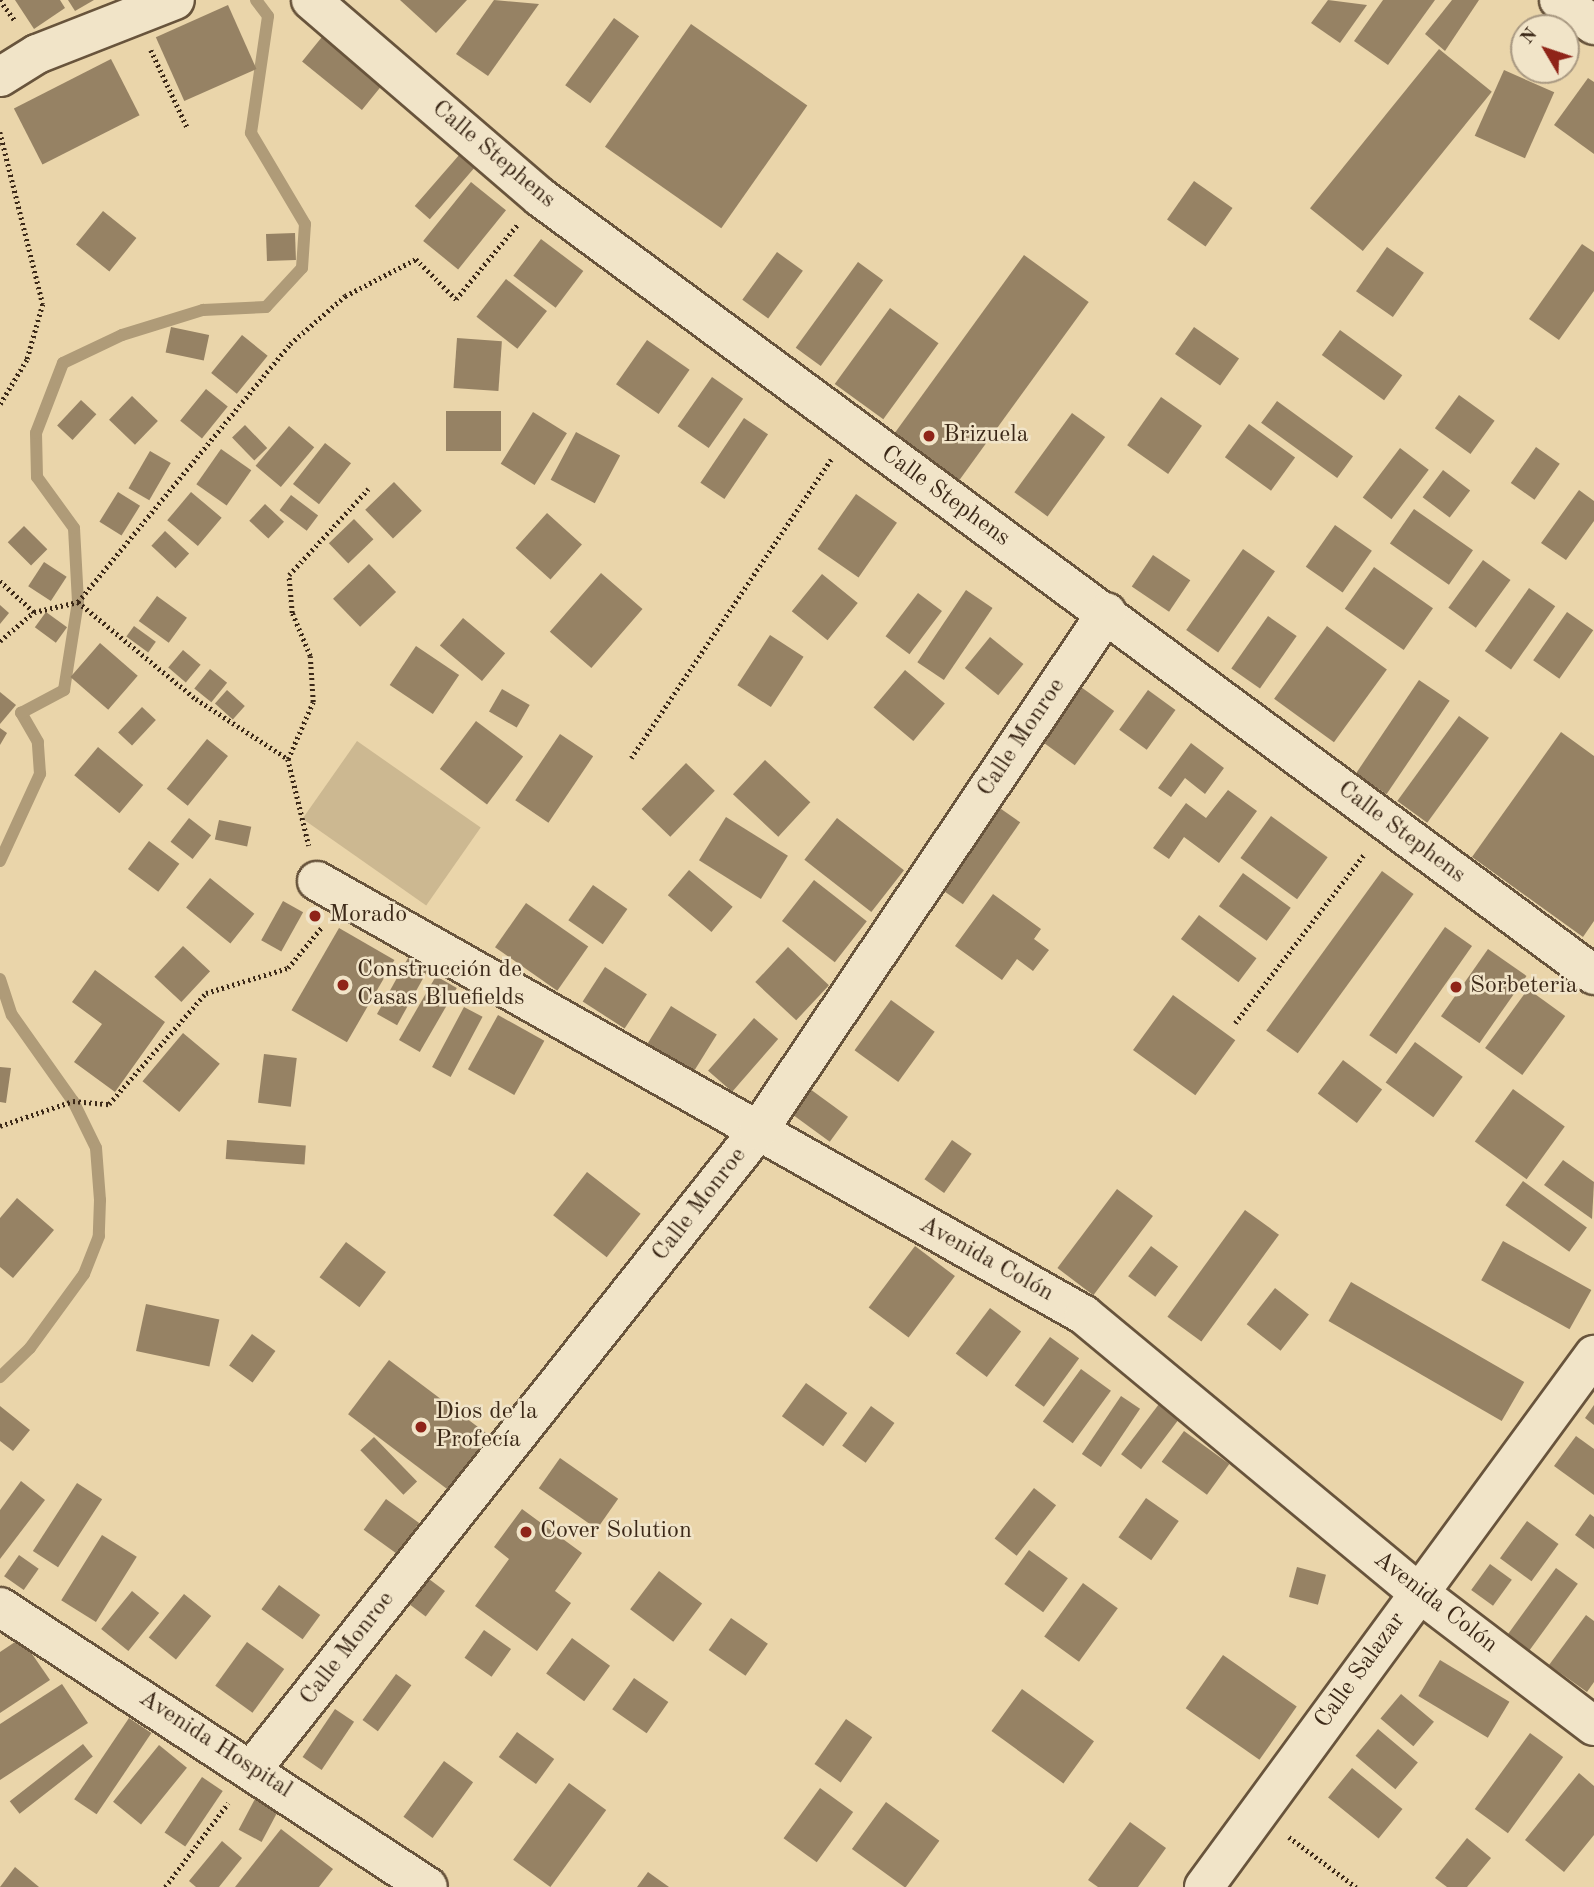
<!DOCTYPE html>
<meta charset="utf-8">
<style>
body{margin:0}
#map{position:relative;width:1594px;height:1887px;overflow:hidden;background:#ead5aa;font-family:"Old Standard TT",serif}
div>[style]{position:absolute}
.green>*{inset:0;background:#ccb891;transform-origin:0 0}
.stream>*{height:12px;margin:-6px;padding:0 6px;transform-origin:6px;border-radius:6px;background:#af9b78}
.building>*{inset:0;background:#968264;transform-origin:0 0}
.path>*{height:4.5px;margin-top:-2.25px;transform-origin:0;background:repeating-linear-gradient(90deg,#3c2918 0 2px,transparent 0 5.5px)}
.roads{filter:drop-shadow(2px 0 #68543c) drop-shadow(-2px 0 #68543c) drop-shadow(0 2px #68543c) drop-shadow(0 -2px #68543c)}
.minor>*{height:38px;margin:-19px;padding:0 19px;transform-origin:19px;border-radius:19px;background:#f1e4c8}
.dots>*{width:19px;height:19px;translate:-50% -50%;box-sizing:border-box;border:4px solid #f1e4c8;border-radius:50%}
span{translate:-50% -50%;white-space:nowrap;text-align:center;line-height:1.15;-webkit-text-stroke:5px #f1e4c8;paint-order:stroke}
.street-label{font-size:24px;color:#3c2918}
.poi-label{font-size:24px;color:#3c2918}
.left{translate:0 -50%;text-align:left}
.north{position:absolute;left:1510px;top:14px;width:70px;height:70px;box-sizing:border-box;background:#f1e4c8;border:2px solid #a99982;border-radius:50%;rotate:309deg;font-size:19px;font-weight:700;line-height:28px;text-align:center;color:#3c2918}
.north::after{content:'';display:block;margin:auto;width:24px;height:32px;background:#8f2418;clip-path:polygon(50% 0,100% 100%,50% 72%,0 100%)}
</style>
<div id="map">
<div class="green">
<i style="left:357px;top:741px;width:151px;height:95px;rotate:35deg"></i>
</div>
<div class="stream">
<i style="left:0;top:861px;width:96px;rotate:-65.3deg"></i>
<i style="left:40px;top:774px;width:32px;rotate:-94deg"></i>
<i style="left:38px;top:742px;width:34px;rotate:-120deg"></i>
<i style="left:21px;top:713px;width:49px;rotate:-28.1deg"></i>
<i style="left:64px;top:690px;width:89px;rotate:-81deg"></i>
<i style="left:78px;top:602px;width:74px;rotate:-93.1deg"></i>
<i style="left:74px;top:528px;width:63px;rotate:-126deg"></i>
<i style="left:37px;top:477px;width:44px;rotate:-91.3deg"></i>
<i style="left:36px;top:433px;width:75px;rotate:-68.9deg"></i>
<i style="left:63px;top:363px;width:65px;rotate:-25.4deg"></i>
<i style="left:122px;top:335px;width:85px;rotate:-17.2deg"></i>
<i style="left:203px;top:310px;width:63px;rotate:-2.7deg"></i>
<i style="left:266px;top:307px;width:53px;rotate:-47.3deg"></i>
<i style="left:302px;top:268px;width:44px;rotate:-86.1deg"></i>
<i style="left:305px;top:224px;width:106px;rotate:-120.7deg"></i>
<i style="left:251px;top:133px;width:118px;rotate:-81.7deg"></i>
<i style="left:268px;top:16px;width:20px;rotate:-127deg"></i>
<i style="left:0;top:979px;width:38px;rotate:72deg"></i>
<i style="left:12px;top:1015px;width:105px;rotate:54.7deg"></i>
<i style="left:73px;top:1101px;width:52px;rotate:63.9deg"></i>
<i style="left:96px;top:1148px;width:52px;rotate:85.6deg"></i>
<i style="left:100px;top:1200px;width:36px;rotate:92deg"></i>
<i style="left:99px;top:1236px;width:41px;rotate:111.5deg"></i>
<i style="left:84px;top:1274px;width:92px;rotate:126.1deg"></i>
<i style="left:30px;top:1348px;width:42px;rotate:136deg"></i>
</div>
<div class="building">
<i style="clip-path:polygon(15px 0,60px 0,65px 8px,34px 29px)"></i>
<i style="clip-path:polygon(68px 0,94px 0,75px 11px)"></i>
<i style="clip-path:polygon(400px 0,467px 0,436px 33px)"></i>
<i style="clip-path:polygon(494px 0,539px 4px,488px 76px,456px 54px)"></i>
<i style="clip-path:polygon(1328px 0,1367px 5px,1340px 43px,1311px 23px)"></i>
<i style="clip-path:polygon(1383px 0,1435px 0,1388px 65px,1354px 41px)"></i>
<i style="clip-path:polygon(1452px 0,1479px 0,1445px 51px,1425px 34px)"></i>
<i style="left:228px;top:5px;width:70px;height:79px;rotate:66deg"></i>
<i style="left:614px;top:18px;width:31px;height:83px;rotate:36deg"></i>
<i style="left:691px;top:24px;width:142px;height:150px;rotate:35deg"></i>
<i style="left:326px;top:32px;width:77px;height:38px;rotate:39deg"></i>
<i style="left:1439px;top:49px;width:68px;height:205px;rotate:39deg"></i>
<i style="left:111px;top:59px;width:63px;height:109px;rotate:63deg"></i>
<i style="left:1504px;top:70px;width:55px;height:72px;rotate:24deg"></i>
<i style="clip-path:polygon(1588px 78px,1594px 82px,1594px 154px,1554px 125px)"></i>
<i style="left:460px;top:154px;width:20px;height:69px;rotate:41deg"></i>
<i style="left:1194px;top:181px;width:47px;height:47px;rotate:35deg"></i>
<i style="left:471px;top:182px;width:45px;height:76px;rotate:39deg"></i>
<i style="left:103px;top:211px;width:43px;height:43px;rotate:39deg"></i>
<i style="left:295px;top:233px;width:27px;height:29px;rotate:88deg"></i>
<i style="left:541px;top:239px;width:53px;height:46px;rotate:37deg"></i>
<i style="clip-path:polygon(1582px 244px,1594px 252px,1594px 291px,1559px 340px,1529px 319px)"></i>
<i style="left:1387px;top:247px;width:45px;height:54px;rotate:35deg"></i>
<i style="left:777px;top:252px;width:32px;height:59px;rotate:36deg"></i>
<i style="left:1024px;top:255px;width:80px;height:223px;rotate:36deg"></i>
<i style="left:858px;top:262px;width:31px;height:106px;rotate:36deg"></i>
<i style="left:506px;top:279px;width:52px;height:48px;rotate:38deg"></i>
<i style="left:890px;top:308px;width:60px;height:94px;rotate:36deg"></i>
<i style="left:171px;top:327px;width:39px;height:26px;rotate:12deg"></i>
<i style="left:1194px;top:327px;width:55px;height:33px;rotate:35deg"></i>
<i style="left:1340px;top:330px;width:77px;height:31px;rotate:36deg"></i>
<i style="left:242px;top:335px;width:33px;height:49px;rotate:39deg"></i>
<i style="left:457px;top:338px;width:45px;height:50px;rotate:4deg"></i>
<i style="left:647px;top:340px;width:52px;height:54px;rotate:35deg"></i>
<i style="left:712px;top:377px;width:38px;height:60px;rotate:35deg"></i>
<i style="left:206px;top:389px;width:28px;height:41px;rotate:39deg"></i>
<i style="left:1459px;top:395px;width:44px;height:41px;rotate:36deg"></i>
<i style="left:132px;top:396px;width:36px;height:33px;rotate:44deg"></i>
<i style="left:1161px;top:397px;width:50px;height:59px;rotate:35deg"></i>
<i style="left:81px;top:400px;width:21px;height:35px;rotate:43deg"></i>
<i style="left:1277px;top:401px;width:94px;height:27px;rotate:36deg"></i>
<i style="left:501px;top:411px;width:40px;height:55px;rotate:90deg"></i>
<i style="left:533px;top:412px;width:40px;height:61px;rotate:32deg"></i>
<i style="left:1072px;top:413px;width:41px;height:98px;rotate:36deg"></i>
<i style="left:744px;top:418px;width:29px;height:78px;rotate:34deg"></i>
<i style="left:1249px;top:424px;width:57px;height:41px;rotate:36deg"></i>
<i style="left:245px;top:425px;width:32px;height:18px;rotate:46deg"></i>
<i style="left:289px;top:426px;width:33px;height:52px;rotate:40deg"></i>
<i style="left:576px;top:432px;width:50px;height:54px;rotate:28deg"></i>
<i style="left:325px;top:443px;width:33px;height:52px;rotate:38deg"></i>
<i style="left:1536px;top:447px;width:29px;height:44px;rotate:35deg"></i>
<i style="left:1400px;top:448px;width:36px;height:62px;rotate:37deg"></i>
<i style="left:221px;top:449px;width:37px;height:43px;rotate:35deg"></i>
<i style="left:150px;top:451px;width:24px;height:43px;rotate:30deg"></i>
<i style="left:1443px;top:470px;width:34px;height:34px;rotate:37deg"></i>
<i style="left:394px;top:482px;width:40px;height:40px;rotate:46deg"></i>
<i style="clip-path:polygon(1579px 490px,1594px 501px,1594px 521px,1566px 560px,1541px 543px)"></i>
<i style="left:118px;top:492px;width:26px;height:35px;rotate:32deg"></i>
<i style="left:191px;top:492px;width:40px;height:37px;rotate:40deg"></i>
<i style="left:856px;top:494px;width:50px;height:67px;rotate:35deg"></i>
<i style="left:291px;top:495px;width:34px;height:19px;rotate:37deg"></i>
<i style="left:265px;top:504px;width:26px;height:23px;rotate:43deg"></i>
<i style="left:1414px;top:509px;width:72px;height:42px;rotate:35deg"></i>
<i style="left:547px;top:513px;width:47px;height:47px;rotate:42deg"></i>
<i style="left:354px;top:519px;width:28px;height:35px;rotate:46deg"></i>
<i style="left:1335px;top:525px;width:45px;height:51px;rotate:35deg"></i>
<i style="left:24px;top:526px;width:33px;height:23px;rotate:45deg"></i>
<i style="left:165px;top:531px;width:33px;height:20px;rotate:43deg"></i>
<i style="left:1243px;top:549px;width:39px;height:99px;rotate:35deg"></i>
<i style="left:1153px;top:555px;width:45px;height:38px;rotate:34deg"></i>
<i style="left:1483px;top:560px;width:34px;height:59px;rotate:36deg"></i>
<i style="left:44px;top:562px;width:27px;height:29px;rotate:33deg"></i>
<i style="left:369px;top:564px;width:39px;height:50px;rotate:46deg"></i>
<i style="left:1374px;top:567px;width:72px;height:51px;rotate:35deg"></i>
<i style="left:601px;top:573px;width:55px;height:78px;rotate:41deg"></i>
<i style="left:822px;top:574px;width:46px;height:48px;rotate:39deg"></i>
<i style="left:1529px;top:588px;width:32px;height:77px;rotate:35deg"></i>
<i style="left:966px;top:590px;width:32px;height:87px;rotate:34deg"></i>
<i style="left:918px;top:593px;width:30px;height:54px;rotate:37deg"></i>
<i style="left:157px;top:596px;width:37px;height:31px;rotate:36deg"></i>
<i style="clip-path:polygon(0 605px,9px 613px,0 624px)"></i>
<i style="left:46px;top:612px;width:26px;height:19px;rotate:36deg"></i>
<i style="left:1567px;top:612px;width:32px;height:59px;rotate:35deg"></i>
<i style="left:1268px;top:616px;width:35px;height:64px;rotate:35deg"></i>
<i style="left:463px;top:618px;width:55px;height:36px;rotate:40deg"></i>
<i style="left:134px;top:626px;width:27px;height:13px;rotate:36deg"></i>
<i style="left:1327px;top:626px;width:74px;height:90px;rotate:36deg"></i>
<i style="left:770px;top:635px;width:40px;height:60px;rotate:33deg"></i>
<i style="left:990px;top:637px;width:43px;height:40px;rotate:39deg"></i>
<i style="left:100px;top:643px;width:50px;height:45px;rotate:41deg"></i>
<i style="left:416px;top:646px;width:52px;height:47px;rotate:34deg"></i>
<i style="left:183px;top:650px;width:23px;height:23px;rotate:40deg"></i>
<i style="left:210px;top:669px;width:22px;height:25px;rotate:39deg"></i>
<i style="left:905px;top:670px;width:52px;height:49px;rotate:40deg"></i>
<i style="left:1419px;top:680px;width:37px;height:113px;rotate:34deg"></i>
<i style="left:1081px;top:687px;width:41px;height:67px;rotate:36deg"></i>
<i style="left:502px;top:689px;width:32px;height:26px;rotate:30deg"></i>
<i style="left:227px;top:690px;width:24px;height:18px;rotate:42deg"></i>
<i style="left:1148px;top:690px;width:34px;height:49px;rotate:36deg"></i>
<i style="clip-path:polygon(0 692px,16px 705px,0 724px)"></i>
<i style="left:142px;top:707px;width:19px;height:35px;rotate:43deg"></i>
<i style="left:1459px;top:716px;width:37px;height:105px;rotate:36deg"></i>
<i style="left:476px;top:721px;width:59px;height:60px;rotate:37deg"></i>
<i style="clip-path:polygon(0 728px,7px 733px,0 745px)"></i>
<i style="clip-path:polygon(1561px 732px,1594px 756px,1594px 921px,1583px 937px,1472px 857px)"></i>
<i style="left:560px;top:734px;width:40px;height:80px;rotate:34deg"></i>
<i style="left:207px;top:739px;width:27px;height:64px;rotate:39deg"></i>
<i style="clip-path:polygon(1191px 743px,1224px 768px,1205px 794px,1185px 778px,1171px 797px,1158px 788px)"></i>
<i style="left:98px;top:747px;width:59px;height:37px;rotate:40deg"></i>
<i style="left:765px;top:760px;width:62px;height:47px;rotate:43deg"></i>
<i style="left:686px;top:763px;width:40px;height:64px;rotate:44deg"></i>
<i style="clip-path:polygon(1228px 790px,1257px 811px,1219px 863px,1184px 837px,1169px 859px,1153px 848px,1186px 803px,1206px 818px)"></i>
<i style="left:994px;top:804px;width:32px;height:100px;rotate:35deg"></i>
<i style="left:1271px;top:816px;width:70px;height:52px;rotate:36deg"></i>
<i style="left:726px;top:817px;width:73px;height:51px;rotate:32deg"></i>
<i style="left:189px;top:818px;width:28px;height:30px;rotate:38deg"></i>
<i style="left:837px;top:818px;width:85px;height:53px;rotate:38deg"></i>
<i style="left:219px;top:820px;width:33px;height:20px;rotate:12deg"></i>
<i style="left:149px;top:841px;width:38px;height:35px;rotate:37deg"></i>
<i style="left:689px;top:870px;width:57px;height:33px;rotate:40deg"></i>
<i style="left:1382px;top:871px;width:39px;height:197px;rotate:36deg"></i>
<i style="left:1243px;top:873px;width:59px;height:41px;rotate:36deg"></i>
<i style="left:210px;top:878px;width:57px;height:38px;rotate:39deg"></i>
<i style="left:814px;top:880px;width:67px;height:52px;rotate:38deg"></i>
<i style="left:593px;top:885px;width:42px;height:43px;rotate:35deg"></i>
<i style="clip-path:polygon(993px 894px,1041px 929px,1034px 939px,1049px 950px,1033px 971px,1017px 959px,1002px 980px,955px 946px)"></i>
<i style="left:283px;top:901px;width:23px;height:45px;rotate:29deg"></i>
<i style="left:526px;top:903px;width:76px;height:54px;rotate:35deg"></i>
<i style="left:1199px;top:915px;width:72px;height:30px;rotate:37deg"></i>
<i style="left:1445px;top:927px;width:33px;height:132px;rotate:35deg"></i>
<i style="left:339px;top:928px;width:64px;height:95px;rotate:30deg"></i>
<i style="left:183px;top:946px;width:37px;height:42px;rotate:43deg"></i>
<i style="left:788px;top:947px;width:56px;height:48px;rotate:43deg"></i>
<i style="left:1488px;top:949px;width:47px;height:82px;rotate:35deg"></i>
<i style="left:408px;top:958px;width:23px;height:64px;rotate:29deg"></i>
<i style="left:605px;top:967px;width:50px;height:41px;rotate:33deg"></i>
<i style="clip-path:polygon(95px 970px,165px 1022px,115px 1092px,74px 1062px,102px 1024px,72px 1002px)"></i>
<i style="left:436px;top:976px;width:24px;height:74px;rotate:30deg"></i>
<i style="left:1528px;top:989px;width:46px;height:73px;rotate:36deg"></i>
<i style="left:1173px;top:995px;width:77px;height:68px;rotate:36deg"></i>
<i style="left:891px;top:1000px;width:54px;height:62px;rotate:36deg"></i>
<i style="left:671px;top:1006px;width:54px;height:54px;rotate:32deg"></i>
<i style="left:464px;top:1007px;width:21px;height:68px;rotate:28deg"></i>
<i style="left:498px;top:1015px;width:53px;height:62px;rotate:29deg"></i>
<i style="left:754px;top:1018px;width:32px;height:70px;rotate:41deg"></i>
<i style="left:183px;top:1033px;width:48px;height:63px;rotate:40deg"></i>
<i style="left:1415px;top:1042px;width:59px;height:50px;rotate:36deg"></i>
<i style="left:264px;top:1054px;width:33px;height:49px;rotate:7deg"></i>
<i style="left:1343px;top:1060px;width:49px;height:42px;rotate:37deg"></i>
<i style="clip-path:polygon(0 1067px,11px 1068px,6px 1103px,0 1102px)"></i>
<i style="left:810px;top:1089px;width:47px;height:31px;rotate:36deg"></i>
<i style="left:1513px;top:1089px;width:64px;height:65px;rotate:36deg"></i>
<i style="left:227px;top:1140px;width:79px;height:19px;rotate:4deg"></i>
<i style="left:952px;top:1140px;width:24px;height:48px;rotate:35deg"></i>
<i style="clip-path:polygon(1563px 1160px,1594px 1182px,1592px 1219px,1544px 1185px)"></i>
<i style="left:587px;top:1172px;width:68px;height:55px;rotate:38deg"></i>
<i style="left:1523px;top:1181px;width:79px;height:30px;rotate:36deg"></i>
<i style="left:1117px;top:1189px;width:45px;height:99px;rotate:37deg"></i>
<i style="clip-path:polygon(17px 1198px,54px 1230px,13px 1278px,0 1267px,0 1218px)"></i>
<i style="left:1245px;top:1210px;width:42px;height:132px;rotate:36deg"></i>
<i style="left:1503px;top:1241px;width:101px;height:45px;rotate:29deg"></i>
<i style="left:346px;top:1242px;width:50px;height:44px;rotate:37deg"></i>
<i style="left:915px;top:1246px;width:50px;height:77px;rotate:37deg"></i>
<i style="left:1151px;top:1246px;width:34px;height:38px;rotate:37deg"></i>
<i style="left:1351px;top:1282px;width:200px;height:45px;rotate:30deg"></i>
<i style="left:1275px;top:1288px;width:43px;height:46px;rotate:38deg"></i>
<i style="left:146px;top:1304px;width:75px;height:48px;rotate:12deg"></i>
<i style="left:990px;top:1308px;width:39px;height:57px;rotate:37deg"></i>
<i style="left:252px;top:1334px;width:29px;height:39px;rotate:36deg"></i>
<i style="left:1050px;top:1337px;width:36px;height:60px;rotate:36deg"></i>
<i style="left:389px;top:1360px;width:131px;height:68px;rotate:37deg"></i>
<i style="left:1081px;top:1369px;width:37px;height:65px;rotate:36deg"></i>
<i style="left:806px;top:1383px;width:51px;height:41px;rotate:36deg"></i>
<i style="left:1121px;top:1396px;width:23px;height:70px;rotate:34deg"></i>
<i style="left:1159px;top:1404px;width:25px;height:63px;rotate:37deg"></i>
<i style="clip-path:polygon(1594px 1405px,1594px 1425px,1585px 1418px)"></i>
<i style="clip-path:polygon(0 1406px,30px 1430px,13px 1451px,0 1441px)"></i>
<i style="left:871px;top:1406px;width:29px;height:49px;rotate:36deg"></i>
<i style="left:1184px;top:1431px;width:56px;height:38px;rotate:36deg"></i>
<i style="clip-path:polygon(1576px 1436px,1594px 1449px,1594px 1495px,1554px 1466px)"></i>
<i style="left:374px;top:1437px;width:62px;height:19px;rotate:46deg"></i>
<i style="left:560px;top:1458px;width:71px;height:37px;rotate:35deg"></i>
<i style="clip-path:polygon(21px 1481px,45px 1500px,0 1559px,0 1510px)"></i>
<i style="left:77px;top:1483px;width:30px;height:81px;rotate:33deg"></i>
<i style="left:1034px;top:1488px;width:28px;height:64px;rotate:38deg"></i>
<i style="left:1146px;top:1498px;width:40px;height:48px;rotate:35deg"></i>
<i style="left:386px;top:1499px;width:41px;height:38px;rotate:36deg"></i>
<i style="clip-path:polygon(522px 1509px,582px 1553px,555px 1591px,571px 1603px,537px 1651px,475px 1606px,509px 1559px,494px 1547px)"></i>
<i style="clip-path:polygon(1590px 1514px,1594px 1517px,1594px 1549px,1575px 1535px)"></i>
<i style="left:1527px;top:1521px;width:39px;height:46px;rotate:36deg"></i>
<i style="left:102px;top:1535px;width:41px;height:77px;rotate:32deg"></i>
<i style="left:1029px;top:1550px;width:48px;height:42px;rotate:36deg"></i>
<i style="left:19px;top:1555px;width:24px;height:26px;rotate:35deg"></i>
<i style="left:1490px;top:1564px;width:27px;height:32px;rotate:36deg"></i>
<i style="left:1297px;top:1567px;width:30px;height:31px;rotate:15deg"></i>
<i style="left:1556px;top:1568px;width:27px;height:84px;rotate:36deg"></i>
<i style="left:659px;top:1571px;width:54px;height:48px;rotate:37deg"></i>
<i style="left:429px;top:1579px;width:20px;height:32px;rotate:37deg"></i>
<i style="left:1083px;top:1583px;width:43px;height:66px;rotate:36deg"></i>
<i style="left:279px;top:1585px;width:51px;height:30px;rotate:36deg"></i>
<i style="left:132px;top:1591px;width:35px;height:49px;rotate:39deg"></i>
<i style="left:184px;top:1594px;width:35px;height:56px;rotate:39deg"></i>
<i style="clip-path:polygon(1586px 1615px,1594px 1621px,1594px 1682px,1587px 1692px,1549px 1665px)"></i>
<i style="left:731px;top:1618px;width:45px;height:39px;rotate:35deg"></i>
<i style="left:484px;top:1630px;width:33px;height:34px;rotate:35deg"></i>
<i style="clip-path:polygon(21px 1638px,50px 1680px,0 1713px,0 1652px)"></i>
<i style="left:572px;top:1638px;width:47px;height:44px;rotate:36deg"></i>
<i style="left:247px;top:1642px;width:46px;height:54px;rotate:36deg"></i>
<i style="left:1223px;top:1655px;width:90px;height:65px;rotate:35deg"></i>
<i style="left:1440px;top:1660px;width:81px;height:42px;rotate:31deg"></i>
<i style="left:396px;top:1674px;width:19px;height:57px;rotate:36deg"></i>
<i style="left:634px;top:1678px;width:42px;height:38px;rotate:35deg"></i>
<i style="clip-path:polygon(62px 1684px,88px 1723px,0 1780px,0 1724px)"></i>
<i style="left:1022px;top:1689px;width:89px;height:52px;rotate:36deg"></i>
<i style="left:1401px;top:1694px;width:43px;height:32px;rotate:40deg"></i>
<i style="left:335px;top:1709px;width:23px;height:58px;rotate:34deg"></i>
<i style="left:129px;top:1718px;width:27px;height:98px;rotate:34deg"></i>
<i style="left:846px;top:1719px;width:32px;height:55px;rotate:35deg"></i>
<i style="left:1378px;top:1729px;width:52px;height:35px;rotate:40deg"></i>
<i style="left:517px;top:1732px;width:46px;height:31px;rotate:36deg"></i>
<i style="left:1530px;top:1733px;width:41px;height:94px;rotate:36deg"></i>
<i style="left:83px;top:1744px;width:16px;height:93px;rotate:52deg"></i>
<i style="left:159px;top:1745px;width:36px;height:73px;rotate:39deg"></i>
<i style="left:444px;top:1761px;width:36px;height:69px;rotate:36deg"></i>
<i style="left:1352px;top:1768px;width:65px;height:38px;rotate:39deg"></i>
<i style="clip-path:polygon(1579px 1773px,1594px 1786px,1594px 1835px,1564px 1872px,1525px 1840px)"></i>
<i style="left:202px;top:1777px;width:25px;height:67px;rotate:34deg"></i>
<i style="left:569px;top:1783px;width:46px;height:95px;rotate:36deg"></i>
<i style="left:820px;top:1788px;width:41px;height:62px;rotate:36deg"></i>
<i style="left:256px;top:1797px;width:26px;height:37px;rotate:28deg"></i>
<i style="left:886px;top:1802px;width:66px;height:58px;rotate:36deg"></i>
<i style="clip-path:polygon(1130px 1822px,1166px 1848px,1138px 1887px,1098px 1887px,1088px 1880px)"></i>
<i style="clip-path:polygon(281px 1829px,333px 1869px,319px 1887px,235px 1887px)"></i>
<i style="clip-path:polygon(1467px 1838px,1491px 1858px,1467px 1887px,1447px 1887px,1435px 1878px)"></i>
<i style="clip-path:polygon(222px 1841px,242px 1858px,219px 1887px,196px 1887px,189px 1881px)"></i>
<i style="clip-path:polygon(15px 1867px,39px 1887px,0 1887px)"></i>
<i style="clip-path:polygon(648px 1872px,669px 1887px,637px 1887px)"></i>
</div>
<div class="path">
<i style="left:0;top:0;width:27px;rotate:54deg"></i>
<i style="left:151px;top:50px;width:87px;rotate:64.9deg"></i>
<i style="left:0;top:132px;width:177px;rotate:76deg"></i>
<i style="left:43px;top:304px;width:58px;rotate:105.9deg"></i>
<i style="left:27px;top:360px;width:52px;rotate:121deg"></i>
<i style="left:0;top:581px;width:46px;rotate:42.4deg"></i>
<i style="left:34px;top:612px;width:45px;rotate:-12.8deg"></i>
<i style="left:78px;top:602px;width:153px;rotate:39.4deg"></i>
<i style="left:196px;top:699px;width:110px;rotate:33.1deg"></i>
<i style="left:288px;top:759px;width:89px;rotate:76.4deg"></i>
<i style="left:78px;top:602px;width:334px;rotate:-50.6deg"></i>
<i style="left:290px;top:344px;width:73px;rotate:-41.1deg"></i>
<i style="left:345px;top:296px;width:80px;rotate:-27.5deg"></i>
<i style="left:416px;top:259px;width:57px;rotate:45deg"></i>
<i style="left:456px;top:299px;width:96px;rotate:-50.5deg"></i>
<i style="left:0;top:641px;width:45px;rotate:-40.5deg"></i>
<i style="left:631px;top:758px;width:360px;rotate:-56.2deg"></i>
<i style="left:288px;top:759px;width:62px;rotate:-66.3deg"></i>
<i style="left:313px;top:702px;width:46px;rotate:-93.7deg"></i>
<i style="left:310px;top:656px;width:47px;rotate:-112.7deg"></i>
<i style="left:292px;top:613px;width:38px;rotate:-95deg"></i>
<i style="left:289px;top:575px;width:117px;rotate:-47.4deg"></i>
<i style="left:1235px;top:1023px;width:213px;rotate:-52.6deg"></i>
<i style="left:0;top:1126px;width:77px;rotate:-18.9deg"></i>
<i style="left:73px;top:1101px;width:36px;rotate:5deg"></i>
<i style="left:109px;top:1104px;width:147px;rotate:-48.9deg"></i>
<i style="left:206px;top:993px;width:86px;rotate:-17deg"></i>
<i style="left:288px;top:968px;width:52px;rotate:-50.5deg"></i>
<i style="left:1289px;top:1837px;width:84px;rotate:36.7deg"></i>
<i style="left:165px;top:1887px;width:105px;rotate:-53.1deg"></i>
</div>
<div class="roads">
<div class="minor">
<i style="left:311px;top:0;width:302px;rotate:40.7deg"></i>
<i style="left:540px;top:197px;width:1310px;rotate:36.43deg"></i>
<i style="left:1559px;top:0;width:43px;rotate:35.5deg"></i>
<i style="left:0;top:77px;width:44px;rotate:-31.9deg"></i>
<i style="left:37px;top:54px;width:148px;rotate:-21.4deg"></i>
<i style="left:317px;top:881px;width:881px;rotate:29.5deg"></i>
<i style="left:1084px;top:1315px;width:434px;rotate:39.7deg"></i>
<i style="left:1418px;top:1592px;width:221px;rotate:37.3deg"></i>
<i style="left:0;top:1607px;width:511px;rotate:33.19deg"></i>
<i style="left:253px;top:1768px;width:813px;rotate:-51.59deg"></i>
<i style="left:758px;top:1131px;width:625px;rotate:-56.08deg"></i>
<i style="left:1204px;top:1887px;width:660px;rotate:-53.76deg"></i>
</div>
</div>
<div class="dots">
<i style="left:929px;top:436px;background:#8f2418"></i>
<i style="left:315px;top:916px;background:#8f2418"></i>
<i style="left:343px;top:985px;background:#8f2418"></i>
<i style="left:1456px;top:987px;background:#8f2418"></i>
<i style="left:421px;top:1427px;background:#8f2418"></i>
<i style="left:526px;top:1532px;background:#8f2418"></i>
</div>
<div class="street-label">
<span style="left:493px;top:155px;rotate:40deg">Calle Stephens</span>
<span style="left:945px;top:497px;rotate:36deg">Calle Stephens</span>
<span style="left:1022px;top:738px;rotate:-56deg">Calle Monroe</span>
<span style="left:1401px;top:833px;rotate:37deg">Calle Stephens</span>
<span style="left:700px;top:1205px;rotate:-52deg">Calle Monroe</span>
<span style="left:986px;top:1260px;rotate:29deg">Avenida Colón</span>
<span style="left:1435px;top:1603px;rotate:38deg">Avenida Colón</span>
<span style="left:348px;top:1649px;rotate:-52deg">Calle Monroe</span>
<span style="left:1361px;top:1671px;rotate:-54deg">Calle Salazar</span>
<span style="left:215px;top:1745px;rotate:33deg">Avenida Hospital</span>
</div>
<div class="poi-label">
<span class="left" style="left:943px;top:436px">Brizuela</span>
<span class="left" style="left:329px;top:916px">Morado</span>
<span class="left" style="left:357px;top:985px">Construcción de<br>Casas Bluefields</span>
<span class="left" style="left:1470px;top:987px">Sorbeteria</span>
<span class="left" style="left:435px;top:1427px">Dios de la<br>Profecía</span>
<span class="left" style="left:540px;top:1532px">Cover Solution</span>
</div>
<div class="north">N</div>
</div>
